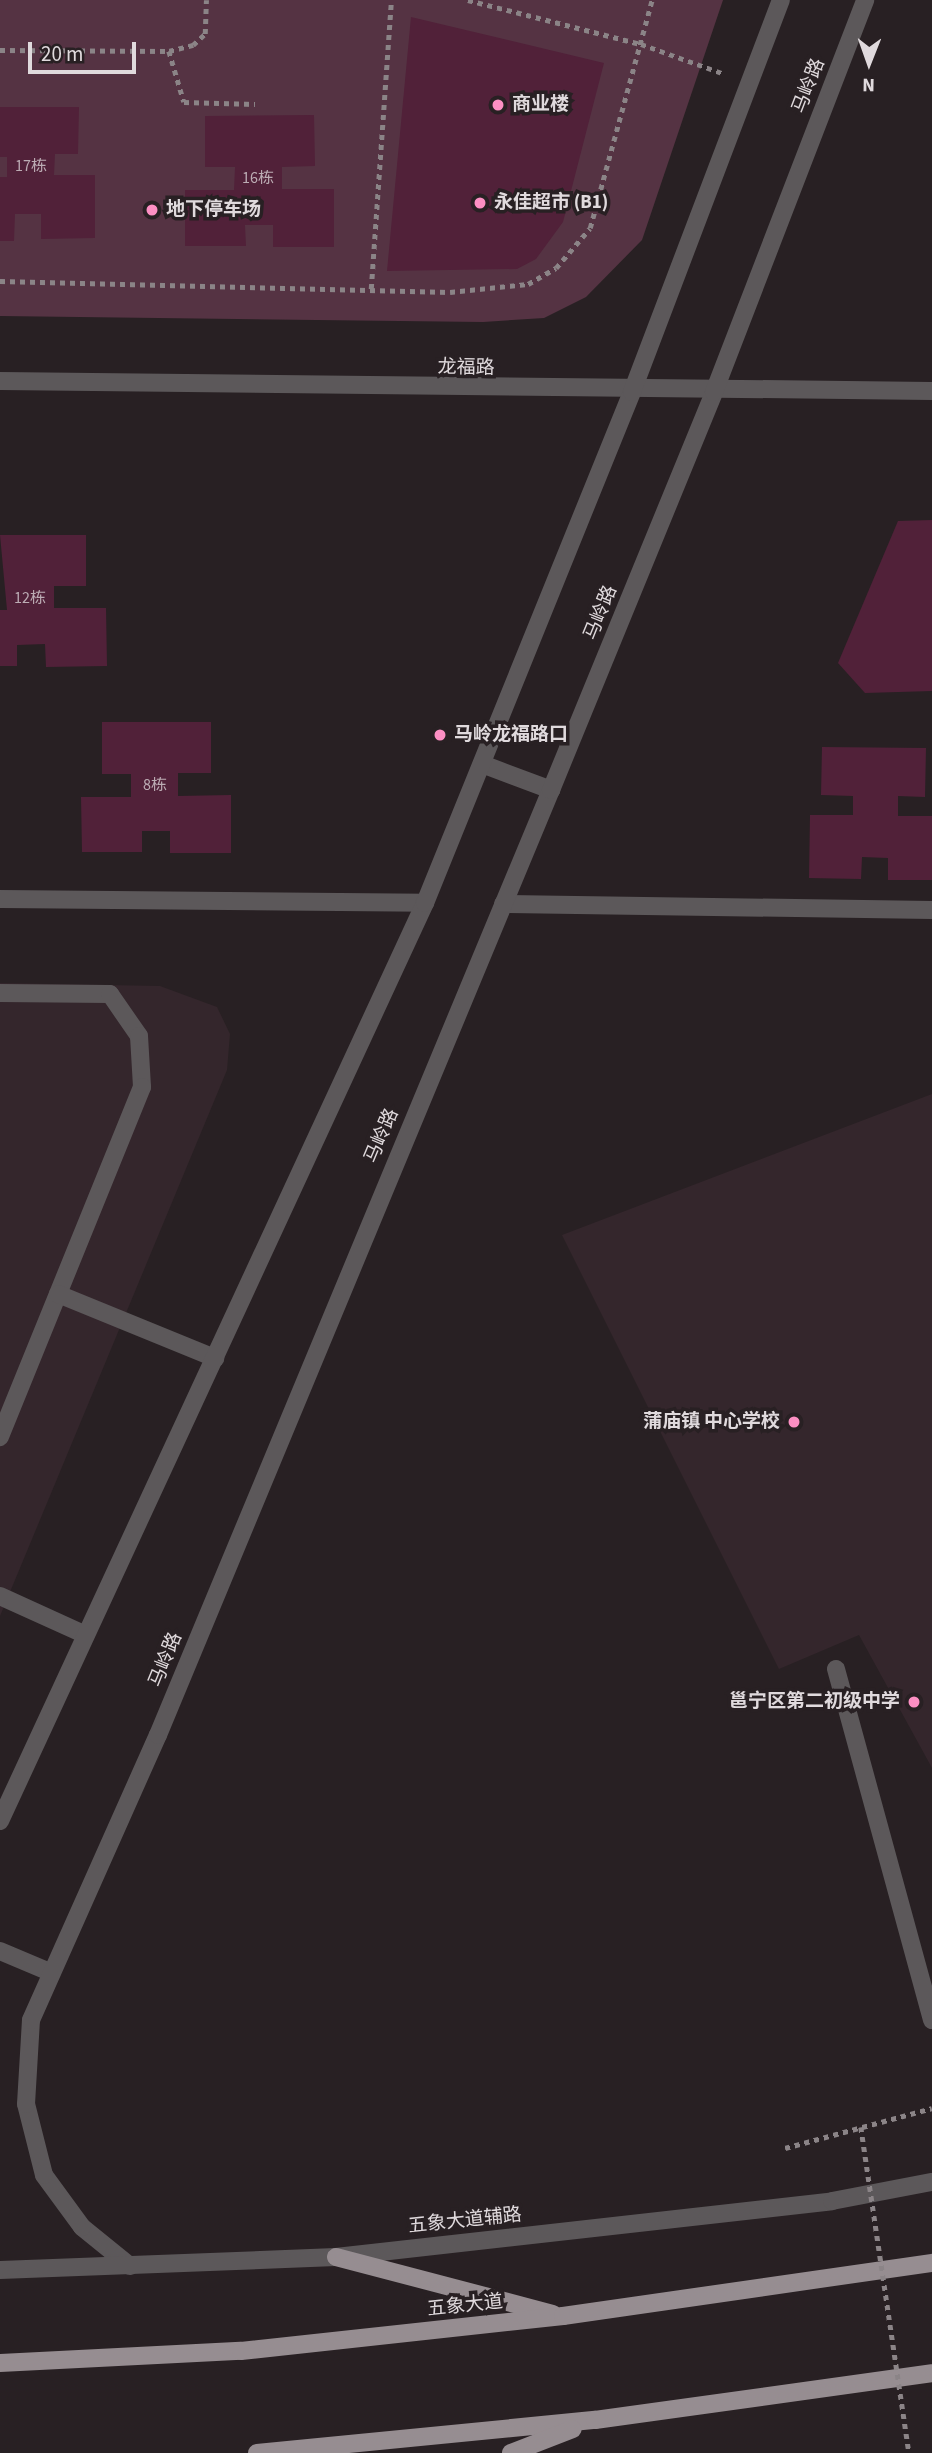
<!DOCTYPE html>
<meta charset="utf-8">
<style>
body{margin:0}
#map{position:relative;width:932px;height:2453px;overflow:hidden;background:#282023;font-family:"Source Sans 3","Noto Sans SC",sans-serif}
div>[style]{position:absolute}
.built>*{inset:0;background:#34262c}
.green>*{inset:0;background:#553343}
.building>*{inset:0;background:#512139}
.path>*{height:4.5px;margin-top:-2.25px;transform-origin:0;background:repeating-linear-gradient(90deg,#8b8487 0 5px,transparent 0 10px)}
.minor>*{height:18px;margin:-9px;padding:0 9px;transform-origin:9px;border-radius:9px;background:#5c585a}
.major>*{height:18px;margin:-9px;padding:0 9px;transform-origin:9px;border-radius:9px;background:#968d91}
.path-bridge>*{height:4.5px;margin-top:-2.25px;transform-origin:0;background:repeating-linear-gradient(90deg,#8b8487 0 5px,transparent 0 10px)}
.dots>*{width:19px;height:19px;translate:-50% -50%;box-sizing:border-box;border:4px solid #282023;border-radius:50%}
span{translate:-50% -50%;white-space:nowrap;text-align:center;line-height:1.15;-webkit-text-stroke:7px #282023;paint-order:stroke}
.number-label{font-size:16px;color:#bcacb4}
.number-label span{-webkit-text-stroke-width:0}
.street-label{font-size:19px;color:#e0dadd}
.poi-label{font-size:19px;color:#e0dadd;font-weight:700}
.left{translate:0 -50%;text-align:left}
.right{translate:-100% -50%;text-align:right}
.north{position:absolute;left:834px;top:28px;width:70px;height:70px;-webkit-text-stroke:5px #282023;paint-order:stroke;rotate:181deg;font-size:19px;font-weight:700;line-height:28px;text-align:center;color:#e0dadd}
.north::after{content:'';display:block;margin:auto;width:24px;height:32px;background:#e0dadd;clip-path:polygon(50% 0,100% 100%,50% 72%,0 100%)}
.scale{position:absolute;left:28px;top:42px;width:108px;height:32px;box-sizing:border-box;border:4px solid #e0dadd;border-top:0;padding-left:9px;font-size:21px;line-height:24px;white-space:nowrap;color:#e0dadd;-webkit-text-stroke:5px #282023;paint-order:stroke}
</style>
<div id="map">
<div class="built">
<i style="clip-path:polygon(0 983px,160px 986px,217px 1007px,230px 1034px,227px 1070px,0 1616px)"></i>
<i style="clip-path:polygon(932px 1094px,932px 1768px,859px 1635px,779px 1669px,562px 1235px)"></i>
</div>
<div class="green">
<i style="clip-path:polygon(0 0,723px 0,642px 240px,586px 297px,544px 318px,483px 322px,0 316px)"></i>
</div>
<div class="building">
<i style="clip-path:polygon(411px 17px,604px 63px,563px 222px,536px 259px,517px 269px,387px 271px)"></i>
<i style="clip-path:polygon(0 107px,79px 107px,78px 154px,55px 154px,54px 175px,95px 175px,95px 238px,41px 239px,41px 214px,15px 214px,14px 241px,0 241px,0 177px,7px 177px,7px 157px,0 157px)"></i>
<i style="clip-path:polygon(314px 115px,315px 166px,282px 167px,282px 189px,334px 189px,334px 247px,273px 247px,273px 225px,245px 225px,246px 246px,185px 246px,185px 190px,234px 190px,235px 167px,205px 167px,205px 116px)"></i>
<i style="clip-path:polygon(932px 520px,932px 691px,865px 693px,838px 663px,898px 521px)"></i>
<i style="clip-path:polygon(0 535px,86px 535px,86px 586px,54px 586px,54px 608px,106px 608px,107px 666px,46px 667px,45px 644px,17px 645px,17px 666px,0 666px,0 610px,7px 610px)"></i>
<i style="clip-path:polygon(102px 722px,211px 722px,211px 773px,178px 773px,178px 796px,231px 795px,231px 853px,170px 853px,170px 831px,142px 831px,142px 852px,82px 852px,81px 797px,131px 797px,131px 774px,102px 774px)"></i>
<i style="clip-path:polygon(822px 747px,926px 748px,925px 797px,898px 796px,898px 816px,932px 816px,932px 880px,888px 880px,888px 858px,862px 857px,861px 879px,809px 878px,810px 815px,853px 815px,853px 796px,821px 795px)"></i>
</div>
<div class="path">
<i style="left:468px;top:0;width:179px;rotate:14.3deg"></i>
<i style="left:641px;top:44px;width:89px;rotate:19.7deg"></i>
<i style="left:0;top:50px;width:169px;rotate:0.3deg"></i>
<i style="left:169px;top:51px;width:25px;rotate:-14deg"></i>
<i style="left:193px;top:45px;width:16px;rotate:-43deg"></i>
<i style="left:205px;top:34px;width:34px;rotate:-88deg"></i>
<i style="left:169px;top:51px;width:53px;rotate:73.6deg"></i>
<i style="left:184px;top:102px;width:71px;rotate:1.6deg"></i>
<i style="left:0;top:281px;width:450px;rotate:1.4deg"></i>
<i style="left:450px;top:292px;width:78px;rotate:-5.9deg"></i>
<i style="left:528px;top:284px;width:32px;rotate:-30deg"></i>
<i style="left:556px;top:268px;width:52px;rotate:-49.6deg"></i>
<i style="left:590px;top:228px;width:236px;rotate:-74.8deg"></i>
<i style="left:371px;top:289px;width:290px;rotate:-86deg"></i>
<i style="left:785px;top:2148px;width:152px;rotate:-15.2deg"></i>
</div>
<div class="minor">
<i style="left:0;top:381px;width:932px;rotate:0.61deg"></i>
<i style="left:482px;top:764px;width:74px;rotate:20.6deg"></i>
<i style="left:0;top:899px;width:425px;rotate:0.5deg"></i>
<i style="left:503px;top:904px;width:429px;rotate:0.8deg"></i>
<i style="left:0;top:993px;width:110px;rotate:0.5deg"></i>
<i style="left:110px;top:994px;width:51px;rotate:55.4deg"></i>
<i style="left:139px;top:1036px;width:51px;rotate:86.6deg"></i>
<i style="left:142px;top:1087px;width:378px;rotate:112.1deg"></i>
<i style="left:58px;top:1294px;width:170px;rotate:22.2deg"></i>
<i style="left:0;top:1596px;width:94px;rotate:24.4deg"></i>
<i style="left:836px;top:1669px;width:364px;rotate:74.7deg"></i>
<i style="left:0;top:1821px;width:1012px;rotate:-65.16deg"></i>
<i style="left:425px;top:903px;width:551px;rotate:-67.95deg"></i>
<i style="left:632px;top:392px;width:419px;rotate:-69.2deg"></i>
<i style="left:0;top:1951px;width:56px;rotate:22.9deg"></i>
<i style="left:130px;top:2266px;width:62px;rotate:-140.9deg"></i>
<i style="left:82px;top:2227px;width:64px;rotate:-126.2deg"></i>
<i style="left:44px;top:2175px;width:73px;rotate:-104.2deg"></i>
<i style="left:26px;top:2104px;width:84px;rotate:-86.6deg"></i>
<i style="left:31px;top:2020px;width:312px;rotate:-66deg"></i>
<i style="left:158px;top:1735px;width:1023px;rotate:-67.42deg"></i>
<i style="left:551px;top:790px;width:430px;rotate:-67.7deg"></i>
<i style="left:714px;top:392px;width:420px;rotate:-68.9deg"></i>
<i style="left:0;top:2270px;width:336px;rotate:-2.2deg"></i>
<i style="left:336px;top:2257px;width:499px;rotate:-6.4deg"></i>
<i style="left:832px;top:2201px;width:102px;rotate:-10.8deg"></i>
</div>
<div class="major">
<i style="left:336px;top:2257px;width:224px;rotate:14.7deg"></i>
<i style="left:0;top:2363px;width:241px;rotate:-2.9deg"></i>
<i style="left:241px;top:2351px;width:324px;rotate:-6.2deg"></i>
<i style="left:563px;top:2316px;width:373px;rotate:-8.2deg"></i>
<i style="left:257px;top:2453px;width:340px;rotate:-5.6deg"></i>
<i style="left:595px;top:2420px;width:340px;rotate:-7.9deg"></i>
<i style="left:511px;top:2453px;width:66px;rotate:-21.2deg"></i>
</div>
<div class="path-bridge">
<i style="left:861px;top:2127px;width:330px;rotate:81.6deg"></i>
</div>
<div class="dots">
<i style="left:498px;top:105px;background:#fc8fc3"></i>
<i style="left:480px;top:203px;background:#fc8fc3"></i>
<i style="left:152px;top:210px;background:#fc8fc3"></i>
<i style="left:440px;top:735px;background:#fc8fc3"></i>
<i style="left:794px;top:1422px;background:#fc8fc3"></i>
<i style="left:914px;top:1702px;background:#fc8fc3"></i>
</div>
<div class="number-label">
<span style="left:31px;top:166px">17栋</span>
<span style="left:258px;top:178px">16栋</span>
<span style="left:30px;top:598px">12栋</span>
<span style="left:155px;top:785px">8栋</span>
</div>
<div class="street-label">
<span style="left:809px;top:86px;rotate:-69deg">马岭路</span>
<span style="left:466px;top:368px;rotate:1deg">龙福路</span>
<span style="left:601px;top:613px;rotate:-68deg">马岭路</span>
<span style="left:382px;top:1136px;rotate:-67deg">马岭路</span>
<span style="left:166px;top:1660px;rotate:-68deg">马岭路</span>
<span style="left:465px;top:2221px;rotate:-6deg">五象大道辅路</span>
<span style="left:465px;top:2306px;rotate:-6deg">五象大道</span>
</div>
<div class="poi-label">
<span class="left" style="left:512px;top:105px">商业楼</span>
<span class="left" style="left:494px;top:203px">永佳超市 (B1)</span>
<span class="left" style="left:166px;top:210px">地下停车场</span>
<span class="left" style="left:454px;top:735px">马岭龙福路口</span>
<span class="right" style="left:780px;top:1422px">蒲庙镇 中心学校</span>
<span class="right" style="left:900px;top:1702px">邕宁区第二初级中学</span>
</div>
<div class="north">N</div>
<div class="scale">20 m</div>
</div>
